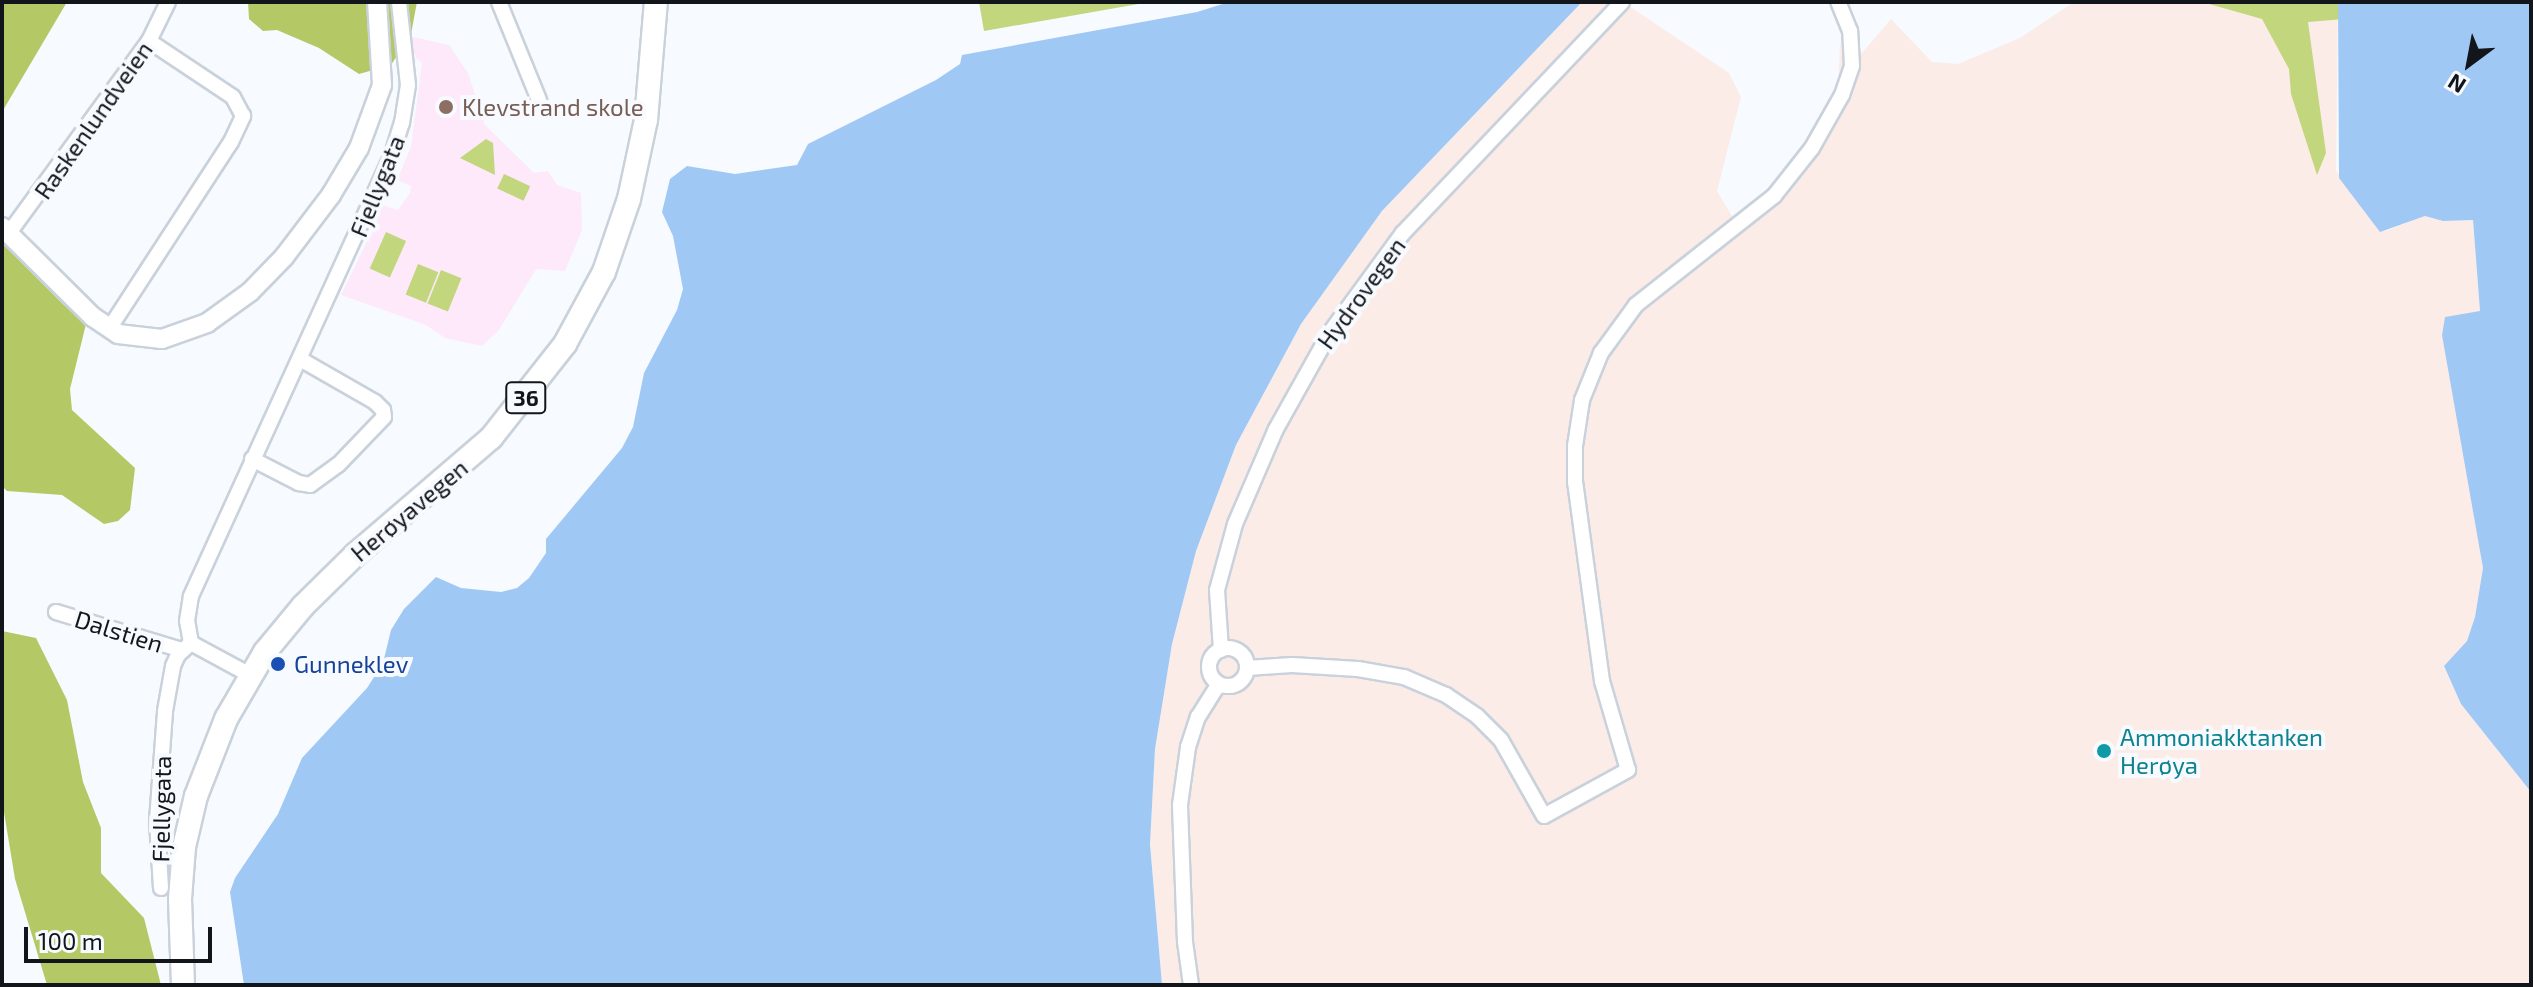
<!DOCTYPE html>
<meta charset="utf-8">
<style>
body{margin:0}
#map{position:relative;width:2533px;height:987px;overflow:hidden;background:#f7fafe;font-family:"Exo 2",sans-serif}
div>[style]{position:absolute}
.industrial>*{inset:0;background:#fcece7}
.education>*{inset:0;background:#fde9f9}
.green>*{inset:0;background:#c2d67e;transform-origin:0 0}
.forest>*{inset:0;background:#b4c966}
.water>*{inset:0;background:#a0c8f5}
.roads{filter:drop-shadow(2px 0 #c9d1db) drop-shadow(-2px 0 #c9d1db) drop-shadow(0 2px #c9d1db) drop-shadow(0 -2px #c9d1db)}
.minor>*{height:14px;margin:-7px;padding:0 7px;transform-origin:7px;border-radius:7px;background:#fff}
.minor>.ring{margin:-7px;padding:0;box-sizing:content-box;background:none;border:14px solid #fff;border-radius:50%}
.major>*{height:18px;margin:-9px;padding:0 9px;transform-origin:9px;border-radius:9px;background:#fff}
.highway>*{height:22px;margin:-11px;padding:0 11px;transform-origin:11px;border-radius:11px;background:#fff}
.dots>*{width:22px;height:22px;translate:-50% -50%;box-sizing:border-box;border:4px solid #f7fafe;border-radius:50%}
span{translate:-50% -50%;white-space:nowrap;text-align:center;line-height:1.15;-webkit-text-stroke:8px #f7fafe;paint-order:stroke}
.shield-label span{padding:2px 6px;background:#f7fafe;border:2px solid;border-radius:6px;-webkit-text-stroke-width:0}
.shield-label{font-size:22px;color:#121519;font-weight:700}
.education-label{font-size:24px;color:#785e54}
.left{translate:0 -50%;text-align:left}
.street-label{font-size:24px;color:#121519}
.transit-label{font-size:24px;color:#164399}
.culture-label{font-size:24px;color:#0d838f}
.frame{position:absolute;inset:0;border:4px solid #121519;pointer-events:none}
.north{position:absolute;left:2429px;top:24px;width:80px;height:80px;-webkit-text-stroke:6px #f7fafe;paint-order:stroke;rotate:212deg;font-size:22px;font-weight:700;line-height:32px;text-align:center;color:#121519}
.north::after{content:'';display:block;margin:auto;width:28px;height:36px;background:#121519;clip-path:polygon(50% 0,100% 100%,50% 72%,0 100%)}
.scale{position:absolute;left:24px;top:927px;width:188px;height:36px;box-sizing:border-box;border:4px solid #121519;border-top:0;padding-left:10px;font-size:24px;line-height:28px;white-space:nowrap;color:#121519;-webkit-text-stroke:6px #f7fafe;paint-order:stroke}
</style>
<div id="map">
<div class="industrial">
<i style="clip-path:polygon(1582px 2px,1623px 2px,1729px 73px,1741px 97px,1717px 191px,1739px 228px,1790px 182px,1838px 92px,1840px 43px,1856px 60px,1891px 19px,1932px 62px,1958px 64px,2020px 38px,2074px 2px,2338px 2px,2336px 171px,2385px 231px,2425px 216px,2443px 221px,2473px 220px,2480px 312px,2445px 317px,2483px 568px,2475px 617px,2467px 641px,2444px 667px,2461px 704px,2531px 792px,2531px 985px,1162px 985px,1150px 844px,1155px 749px,1172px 644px,1196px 550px,1236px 445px,1301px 324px,1382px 211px)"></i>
</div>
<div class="education">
<i style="clip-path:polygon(409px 36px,449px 45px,468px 73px,485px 125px,534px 173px,548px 171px,557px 185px,581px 193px,582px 230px,565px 271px,536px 269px,499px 330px,482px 346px,445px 338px,426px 325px,341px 295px,375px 225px,379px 204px,398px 210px,410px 193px,411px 186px,397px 180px,411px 147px,422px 63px,416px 58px)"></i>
</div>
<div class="green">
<i style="clip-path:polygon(979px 2px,1150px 2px,984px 31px)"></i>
<i style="clip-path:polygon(2202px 2px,2345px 2px,2344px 19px,2308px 22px,2326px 153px,2317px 175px,2291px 94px,2289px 69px,2262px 19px)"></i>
<i style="clip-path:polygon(486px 139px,493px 143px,495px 175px,460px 158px)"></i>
<i style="left:504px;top:174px;width:29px;height:16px;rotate:25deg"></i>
<i style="left:386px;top:232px;width:22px;height:40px;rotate:24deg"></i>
<i style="left:418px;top:264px;width:22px;height:33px;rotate:22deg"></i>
<i style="left:441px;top:270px;width:22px;height:36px;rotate:22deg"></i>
</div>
<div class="forest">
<i style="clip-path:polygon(2px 2px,67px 2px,2px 112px)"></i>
<i style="clip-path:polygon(248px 2px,417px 2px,411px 34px,391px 65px,359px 74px,319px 48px,277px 30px,263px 31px,249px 19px)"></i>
<i style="clip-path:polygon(2px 243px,64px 305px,88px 316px,70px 389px,72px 410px,135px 468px,130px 510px,118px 521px,104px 524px,62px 495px,7px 491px,2px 486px)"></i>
<i style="clip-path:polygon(2px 631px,36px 638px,67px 700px,83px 782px,101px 828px,101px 873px,144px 918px,161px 985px,47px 985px,15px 879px,2px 800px)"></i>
</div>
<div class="water">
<i style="clip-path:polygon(1229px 2px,1582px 2px,1382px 211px,1301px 324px,1236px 445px,1196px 551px,1172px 644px,1155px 749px,1150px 844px,1162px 985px,244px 985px,230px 892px,235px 878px,278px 814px,302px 758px,367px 688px,383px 663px,391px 630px,404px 609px,436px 577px,461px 588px,501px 592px,517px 588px,529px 578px,546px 553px,546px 539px,622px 448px,633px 427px,644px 373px,677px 310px,683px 289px,673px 236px,662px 212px,670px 179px,687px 166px,735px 174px,797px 165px,808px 144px,936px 80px,960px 64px,962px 55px,1197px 12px)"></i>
<i style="clip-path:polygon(2338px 2px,2531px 2px,2531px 792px,2461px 704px,2444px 666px,2467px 641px,2475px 617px,2483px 568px,2442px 335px,2445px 317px,2480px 311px,2473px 220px,2443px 221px,2425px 216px,2380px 232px,2339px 178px)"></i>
</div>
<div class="roads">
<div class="minor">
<i style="left:499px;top:2px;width:106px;rotate:67.8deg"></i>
<i style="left:9px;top:233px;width:238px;rotate:-53.9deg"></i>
<i style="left:149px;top:41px;width:43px;rotate:-64deg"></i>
<i style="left:109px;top:329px;width:223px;rotate:-56.9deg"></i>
<i style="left:231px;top:142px;width:29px;rotate:-65deg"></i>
<i style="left:243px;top:116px;width:21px;rotate:-118deg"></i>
<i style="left:233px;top:97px;width:101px;rotate:-146.3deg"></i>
<i style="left:252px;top:459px;width:53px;rotate:27.1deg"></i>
<i style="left:299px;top:483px;width:11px;rotate:10deg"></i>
<i style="left:310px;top:485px;width:34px;rotate:-36deg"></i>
<i style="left:338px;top:465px;width:66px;rotate:-46.2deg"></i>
<i style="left:384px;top:417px;width:7px;rotate:-98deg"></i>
<i style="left:383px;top:410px;width:11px;rotate:-135deg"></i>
<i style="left:375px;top:402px;width:86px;rotate:-150.2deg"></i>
<i style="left:56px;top:612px;width:132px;rotate:16.8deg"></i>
<i class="ring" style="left:1209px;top:648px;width:24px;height:24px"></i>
<i style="left:1221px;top:650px;width:60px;rotate:-93.8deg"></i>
<i style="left:1217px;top:590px;width:68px;rotate:-74.7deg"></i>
<i style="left:1235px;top:524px;width:103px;rotate:-66.7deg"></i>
<i style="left:1276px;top:429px;width:109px;rotate:-60.8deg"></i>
<i style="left:1329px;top:334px;width:125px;rotate:-53.8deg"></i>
<i style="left:1403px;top:233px;width:318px;rotate:-46.5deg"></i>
<i style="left:1247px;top:668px;width:45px;rotate:-3.8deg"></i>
<i style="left:1292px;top:665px;width:66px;rotate:3.5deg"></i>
<i style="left:1358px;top:669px;width:47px;rotate:9.9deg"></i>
<i style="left:1404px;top:677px;width:46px;rotate:23.2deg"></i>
<i style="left:1446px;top:695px;width:37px;rotate:34deg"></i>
<i style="left:1477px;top:716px;width:34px;rotate:45deg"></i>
<i style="left:1501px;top:740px;width:87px;rotate:60.5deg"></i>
<i style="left:1544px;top:816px;width:96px;rotate:-28.7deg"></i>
<i style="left:1628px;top:770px;width:93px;rotate:-106.3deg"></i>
<i style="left:1602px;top:681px;width:201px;rotate:-97.7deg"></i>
<i style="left:1575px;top:482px;width:36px;rotate:-90deg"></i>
<i style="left:1575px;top:446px;width:47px;rotate:-81.3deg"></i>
<i style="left:1582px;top:400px;width:51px;rotate:-68deg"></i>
<i style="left:1601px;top:353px;width:59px;rotate:-53.9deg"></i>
<i style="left:1636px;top:305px;width:176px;rotate:-38.3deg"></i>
<i style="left:1774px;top:196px;width:61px;rotate:-51.6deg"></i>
<i style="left:1812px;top:148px;width:61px;rotate:-60.5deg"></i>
<i style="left:1842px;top:95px;width:31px;rotate:-71deg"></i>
<i style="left:1852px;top:66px;width:35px;rotate:-93deg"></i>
<i style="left:1850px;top:31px;width:31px;rotate:-112deg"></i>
<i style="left:250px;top:675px;width:67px;rotate:-151.5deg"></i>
<i style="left:191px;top:643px;width:22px;rotate:-100deg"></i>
<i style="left:187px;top:621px;width:25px;rotate:-81deg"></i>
<i style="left:191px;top:596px;width:482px;rotate:-65.5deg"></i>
<i style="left:391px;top:158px;width:37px;rotate:-73deg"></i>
<i style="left:402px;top:123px;width:38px;rotate:-81deg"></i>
<i style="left:408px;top:85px;width:83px;rotate:-96.2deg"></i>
<i style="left:161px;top:888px;width:67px;rotate:-93.4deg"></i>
<i style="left:157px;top:821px;width:110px;rotate:-85.8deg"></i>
<i style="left:165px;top:711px;width:46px;rotate:-79.9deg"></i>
<i style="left:173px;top:666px;width:12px;rotate:-66deg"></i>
<i style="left:178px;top:655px;width:18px;rotate:-43deg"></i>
<i style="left:1191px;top:985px;width:43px;rotate:-97.9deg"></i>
<i style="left:1185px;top:942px;width:137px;rotate:-92.1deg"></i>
<i style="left:1180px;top:805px;width:59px;rotate:-82.1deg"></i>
<i style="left:1188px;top:747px;width:32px;rotate:-72deg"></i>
<i style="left:1198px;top:717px;width:39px;rotate:-58deg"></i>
</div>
<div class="major">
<i style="left:2px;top:227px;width:128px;rotate:44.7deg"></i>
<i style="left:93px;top:317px;width:30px;rotate:34deg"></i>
<i style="left:118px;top:334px;width:44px;rotate:6.5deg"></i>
<i style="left:162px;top:339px;width:48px;rotate:-19.6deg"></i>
<i style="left:207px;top:323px;width:53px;rotate:-35.8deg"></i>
<i style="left:250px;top:292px;width:49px;rotate:-45.8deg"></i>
<i style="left:284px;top:257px;width:78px;rotate:-52.8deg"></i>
<i style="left:331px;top:195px;width:55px;rotate:-59.2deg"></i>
<i style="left:359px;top:148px;width:67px;rotate:-69.9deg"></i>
<i style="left:382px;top:85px;width:83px;rotate:-93.4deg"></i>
</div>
<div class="highway">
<i style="left:183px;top:985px;width:86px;rotate:-92deg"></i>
<i style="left:180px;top:899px;width:52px;rotate:-85.6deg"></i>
<i style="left:184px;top:847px;width:52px;rotate:-76.8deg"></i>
<i style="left:196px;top:796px;width:83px;rotate:-68.7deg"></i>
<i style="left:226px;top:719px;width:78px;rotate:-59.8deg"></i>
<i style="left:265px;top:652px;width:60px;rotate:-50.4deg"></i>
<i style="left:303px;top:606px;width:74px;rotate:-44.5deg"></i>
<i style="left:356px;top:554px;width:178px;rotate:-40.7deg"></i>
<i style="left:491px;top:438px;width:120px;rotate:-51.8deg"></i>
<i style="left:565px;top:344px;width:82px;rotate:-61.6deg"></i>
<i style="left:604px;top:272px;width:77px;rotate:-71.1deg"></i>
<i style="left:629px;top:199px;width:81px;rotate:-77.9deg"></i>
<i style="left:646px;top:120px;width:118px;rotate:-85.2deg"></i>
</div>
</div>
<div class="dots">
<i style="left:446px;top:107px;background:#8d6e63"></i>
<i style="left:278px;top:664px;background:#1a4fb4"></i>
<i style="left:2104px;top:751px;background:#0f9aa8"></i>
</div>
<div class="shield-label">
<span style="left:526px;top:398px">36</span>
</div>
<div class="education-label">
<span class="left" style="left:462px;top:107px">Klevstrand skole</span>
</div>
<div class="street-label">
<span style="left:93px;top:120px;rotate:-55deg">Raskenlundveien</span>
<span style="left:377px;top:186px;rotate:-68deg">Fjellygata</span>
<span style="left:1361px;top:293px;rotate:-54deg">Hydrovegen</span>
<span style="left:409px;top:510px;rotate:-40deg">Herøyavegen</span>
<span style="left:119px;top:631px;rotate:17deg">Dalstien</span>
<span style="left:161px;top:809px;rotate:-89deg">Fjellygata</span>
</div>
<div class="transit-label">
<span class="left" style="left:294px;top:664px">Gunneklev</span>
</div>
<div class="culture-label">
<span class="left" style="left:2120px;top:751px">Ammoniakktanken<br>Herøya</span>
</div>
<div class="frame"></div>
<div class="north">N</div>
<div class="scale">100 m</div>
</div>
